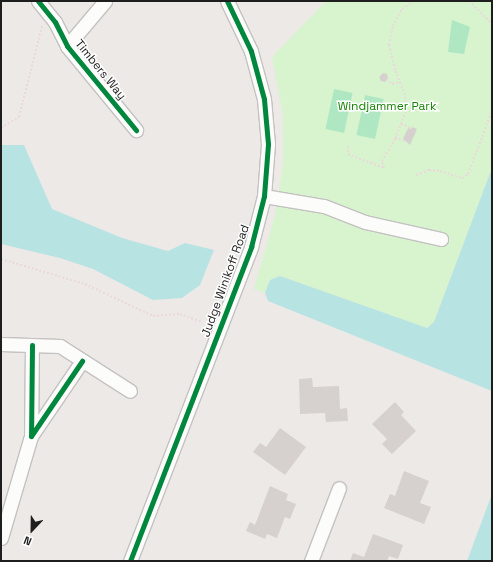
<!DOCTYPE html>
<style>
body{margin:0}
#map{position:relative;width:493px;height:562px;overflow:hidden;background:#ede9e6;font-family:"Space Grotesk",sans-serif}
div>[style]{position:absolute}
.park>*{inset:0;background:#d7f4cf}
.pitch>*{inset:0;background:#aee7c2;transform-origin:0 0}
.water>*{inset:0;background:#b7e3e2}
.building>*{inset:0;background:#d6d1cf}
.path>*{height:2px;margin-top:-1px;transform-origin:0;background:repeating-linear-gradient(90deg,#ebd8da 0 2px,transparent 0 4px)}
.roads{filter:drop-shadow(1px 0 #c4c2c1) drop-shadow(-1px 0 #c4c2c1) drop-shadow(0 1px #c4c2c1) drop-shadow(0 -1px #c4c2c1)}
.minor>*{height:13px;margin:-6.5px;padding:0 6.5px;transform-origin:6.5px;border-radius:6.5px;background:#fcfcfb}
.cycleway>*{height:5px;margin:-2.5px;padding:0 2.5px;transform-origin:2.5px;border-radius:2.5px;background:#00873e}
span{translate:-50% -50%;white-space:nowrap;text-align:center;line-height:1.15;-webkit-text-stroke:3px #fff;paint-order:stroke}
.street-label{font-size:12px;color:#1e1e1e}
.park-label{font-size:12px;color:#158403}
.frame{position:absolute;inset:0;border:2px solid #1e1e1e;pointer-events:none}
.north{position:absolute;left:12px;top:510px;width:40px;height:40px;-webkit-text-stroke:3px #fff;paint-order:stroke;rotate:202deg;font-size:11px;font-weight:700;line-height:16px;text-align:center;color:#1e1e1e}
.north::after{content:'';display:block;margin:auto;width:14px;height:18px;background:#1e1e1e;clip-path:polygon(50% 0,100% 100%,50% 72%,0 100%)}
</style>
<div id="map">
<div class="park">
<i style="clip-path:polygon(326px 1px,492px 1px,492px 168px,434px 322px,426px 328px,280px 276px,270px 280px,265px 293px,254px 289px,275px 215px,283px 164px,283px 116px,272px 57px)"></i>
</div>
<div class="pitch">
<i style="clip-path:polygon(452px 20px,470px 27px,464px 54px,448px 52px)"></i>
<i style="left:334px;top:89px;width:19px;height:41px;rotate:12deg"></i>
<i style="left:365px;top:95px;width:19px;height:41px;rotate:12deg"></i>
</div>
<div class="water">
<i style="clip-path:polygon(1px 145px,24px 145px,52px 209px,122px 238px,168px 251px,185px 243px,214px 250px,200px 285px,182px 298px,153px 300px,93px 269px,60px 258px,1px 244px)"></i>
<i style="clip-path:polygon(492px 168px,492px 391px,268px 301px,265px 293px,270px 280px,280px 276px,427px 328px,434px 322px)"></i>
<i style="clip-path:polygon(492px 494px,492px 561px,467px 561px)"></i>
</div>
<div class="building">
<i style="clip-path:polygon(383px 73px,387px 74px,388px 78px,385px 82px,381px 81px,379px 77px)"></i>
<i style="clip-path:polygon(412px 127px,417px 129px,410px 145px,403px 139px,408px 128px,411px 129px)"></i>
<i style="clip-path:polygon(312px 378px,313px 387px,339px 386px,340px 409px,347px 408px,348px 421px,326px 422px,325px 413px,300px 414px,299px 379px)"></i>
<i style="clip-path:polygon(395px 402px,404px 412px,401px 415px,416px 431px,392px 454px,382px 444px,387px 439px,372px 424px)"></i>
<i style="clip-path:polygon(280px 428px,306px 447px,285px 475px,253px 452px,260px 443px,266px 447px)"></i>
<i style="clip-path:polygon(404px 471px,429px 481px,420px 503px,431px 507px,424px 524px,384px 508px,390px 494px,395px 496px)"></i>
<i style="clip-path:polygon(270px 486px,288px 494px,286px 500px,296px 504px,290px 519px,285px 517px,277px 538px,267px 534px,265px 539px,246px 531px,250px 522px,255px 525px)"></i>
<i style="clip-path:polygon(373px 534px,403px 545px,398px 559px,389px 556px,387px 561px,350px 561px,353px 553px,364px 557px)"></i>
</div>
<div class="path">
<i style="left:469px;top:1px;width:33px;rotate:45deg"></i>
<i style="left:387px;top:79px;width:7px;rotate:45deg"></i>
<i style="left:392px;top:84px;width:9px;rotate:-13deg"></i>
<i style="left:401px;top:124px;width:11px;rotate:22deg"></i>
<i style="left:1px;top:128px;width:21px;rotate:-31deg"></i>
<i style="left:19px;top:117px;width:94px;rotate:-75.8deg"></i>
<i style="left:395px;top:137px;width:12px;rotate:24deg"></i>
<i style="left:348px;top:146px;width:8px;rotate:90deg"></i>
<i style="left:348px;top:154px;width:39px;rotate:21deg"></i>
<i style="left:384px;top:168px;width:7px;rotate:-106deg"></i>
<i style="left:382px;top:161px;width:26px;rotate:-59deg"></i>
<i style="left:395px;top:139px;width:30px;rotate:-69deg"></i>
<i style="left:406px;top:111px;width:16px;rotate:-94deg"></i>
<i style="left:405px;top:95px;width:27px;rotate:-112deg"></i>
<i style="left:395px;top:70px;width:26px;rotate:-103deg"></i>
<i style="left:389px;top:45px;width:19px;rotate:-78deg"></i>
<i style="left:393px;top:26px;width:19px;rotate:-62deg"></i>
<i style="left:402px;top:9px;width:14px;rotate:-34deg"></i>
<i style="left:416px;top:175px;width:14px;rotate:-21deg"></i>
<i style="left:429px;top:170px;width:11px;rotate:5deg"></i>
<i style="left:440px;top:171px;width:23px;rotate:18deg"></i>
<i style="left:462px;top:178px;width:7px;rotate:-34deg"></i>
<i style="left:468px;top:174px;width:67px;rotate:-69.1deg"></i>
<i style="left:1px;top:259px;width:88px;rotate:16.6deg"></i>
<i style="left:85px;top:284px;width:75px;rotate:25.2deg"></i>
<i style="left:153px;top:316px;width:27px;rotate:-4deg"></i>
<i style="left:180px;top:314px;width:23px;rotate:20deg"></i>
</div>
<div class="roads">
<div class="minor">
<i style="left:38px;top:1px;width:27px;rotate:51deg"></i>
<i style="left:55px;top:22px;width:27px;rotate:63deg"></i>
<i style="left:67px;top:46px;width:109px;rotate:50.6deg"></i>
<i style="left:67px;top:46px;width:59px;rotate:-49.8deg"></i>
<i style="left:264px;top:196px;width:61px;rotate:9.5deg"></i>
<i style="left:324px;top:206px;width:44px;rotate:21.3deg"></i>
<i style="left:365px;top:222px;width:78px;rotate:12.6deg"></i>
<i style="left:1px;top:344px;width:59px;rotate:1.9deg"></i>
<i style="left:60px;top:346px;width:83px;rotate:32.7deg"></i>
<i style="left:32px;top:345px;width:91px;rotate:90.6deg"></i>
<i style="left:31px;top:436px;width:91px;rotate:-55.8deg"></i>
<i style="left:1px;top:538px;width:106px;rotate:-73.6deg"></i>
<i style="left:130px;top:561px;width:337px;rotate:-68.9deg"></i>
<i style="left:251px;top:247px;width:53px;rotate:-75.7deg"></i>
<i style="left:264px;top:196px;width:52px;rotate:-85.6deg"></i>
<i style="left:268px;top:144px;width:45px;rotate:-95.1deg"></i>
<i style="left:264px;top:99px;width:50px;rotate:-105.2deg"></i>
<i style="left:251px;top:51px;width:55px;rotate:-115.6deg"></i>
<i style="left:311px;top:561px;width:78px;rotate:-69deg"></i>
</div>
</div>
<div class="cycleway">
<i style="left:38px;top:1px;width:27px;rotate:51deg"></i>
<i style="left:55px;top:22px;width:27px;rotate:63deg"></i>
<i style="left:67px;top:46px;width:109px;rotate:50.6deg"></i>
<i style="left:32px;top:345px;width:91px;rotate:90.6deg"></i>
<i style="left:31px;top:436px;width:91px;rotate:-55.8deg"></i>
<i style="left:130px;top:561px;width:337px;rotate:-68.9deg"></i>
<i style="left:251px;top:247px;width:53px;rotate:-75.7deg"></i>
<i style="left:264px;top:196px;width:52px;rotate:-85.6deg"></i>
<i style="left:268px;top:144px;width:45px;rotate:-95.1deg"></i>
<i style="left:264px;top:99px;width:50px;rotate:-105.2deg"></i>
<i style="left:251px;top:51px;width:55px;rotate:-115.6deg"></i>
</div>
<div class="street-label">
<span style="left:100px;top:70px;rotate:51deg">Timbers Way</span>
<span style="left:226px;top:281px;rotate:-70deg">Judge Winikoff Road</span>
</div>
<div class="park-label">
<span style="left:387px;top:107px">Windjammer Park</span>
</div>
<div class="frame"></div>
<div class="north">N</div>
</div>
